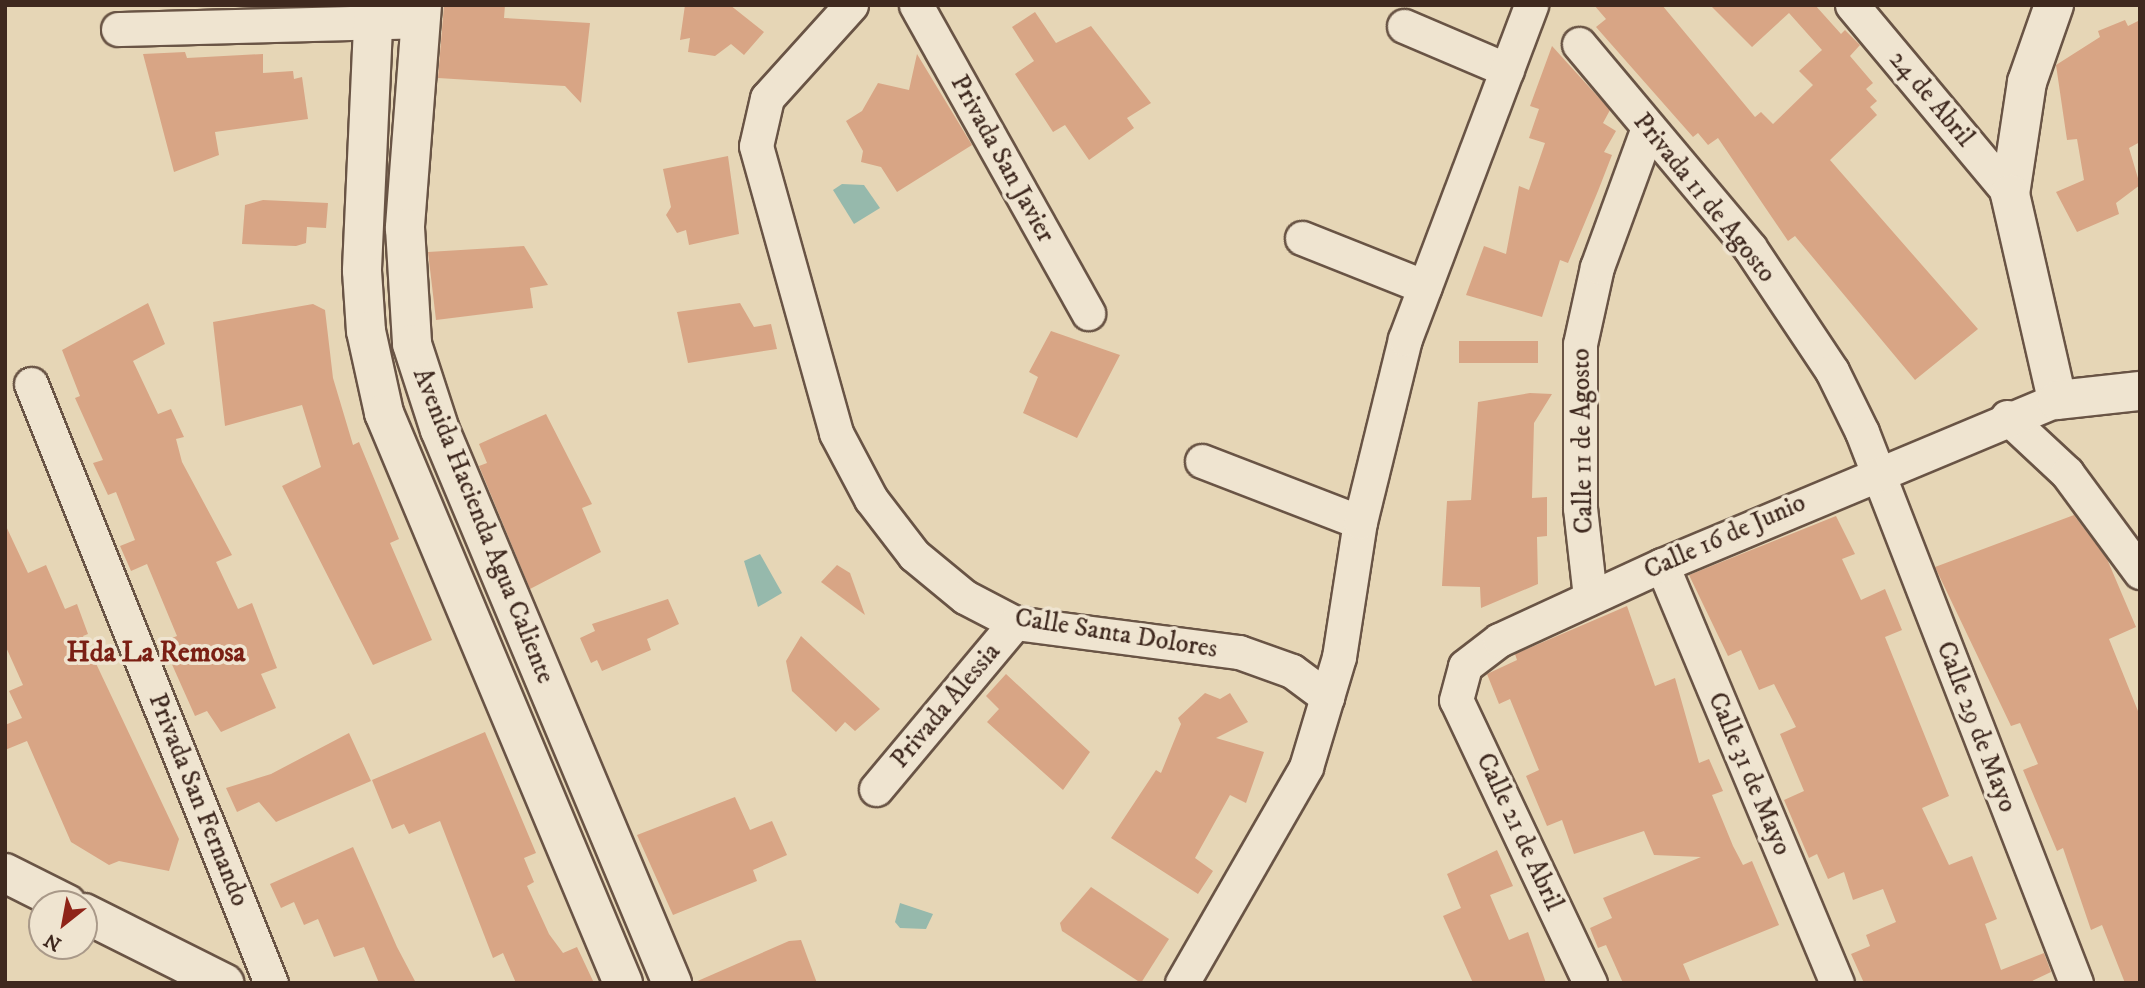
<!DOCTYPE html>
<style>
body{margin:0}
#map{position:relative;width:2145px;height:988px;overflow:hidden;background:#e6d6b6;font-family:"IM FELL DW Pica",serif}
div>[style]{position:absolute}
.water>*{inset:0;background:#96b9ac}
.building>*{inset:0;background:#d8a585;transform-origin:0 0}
.roads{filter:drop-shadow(2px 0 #695445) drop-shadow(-2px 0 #695445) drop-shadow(0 2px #695445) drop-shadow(0 -2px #695445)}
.minor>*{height:33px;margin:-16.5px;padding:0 16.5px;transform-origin:16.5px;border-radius:16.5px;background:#efe4d0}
.tertiary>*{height:38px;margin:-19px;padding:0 19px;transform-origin:19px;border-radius:19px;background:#efe4d0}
.secondary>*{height:38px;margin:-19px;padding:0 19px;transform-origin:19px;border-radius:19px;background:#efe4d0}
span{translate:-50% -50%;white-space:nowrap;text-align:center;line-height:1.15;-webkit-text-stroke:7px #efe4d0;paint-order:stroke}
.street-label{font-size:26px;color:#3f291f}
.neighbourhood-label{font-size:28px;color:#7a1f14;font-weight:700}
.frame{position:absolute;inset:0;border:7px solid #3f291f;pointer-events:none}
.north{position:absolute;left:28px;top:890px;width:70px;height:70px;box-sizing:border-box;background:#efe4d0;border:2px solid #a99989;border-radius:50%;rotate:211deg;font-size:19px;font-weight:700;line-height:28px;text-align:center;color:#3f291f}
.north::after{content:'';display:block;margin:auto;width:24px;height:32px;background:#8f2418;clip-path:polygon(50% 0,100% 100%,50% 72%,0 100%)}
</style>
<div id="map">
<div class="water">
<i style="clip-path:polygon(842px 184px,864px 185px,880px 208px,854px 224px,833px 190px)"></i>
<i style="clip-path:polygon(760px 554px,782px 593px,758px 607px,744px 561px)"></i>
<i style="clip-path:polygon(900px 903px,933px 914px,926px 929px,900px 928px,895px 922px)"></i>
</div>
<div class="building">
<i style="clip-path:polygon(444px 5px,505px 5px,504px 18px,590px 23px,581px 103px,565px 86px,438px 78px)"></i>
<i style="clip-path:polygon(685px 5px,730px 5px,764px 32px,744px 55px,731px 44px,715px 56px,688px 52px,690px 38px,680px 40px)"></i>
<i style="clip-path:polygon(1594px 5px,1662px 5px,1755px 117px,1761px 112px,1773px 124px,1813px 85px,1799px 71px,1822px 50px,1789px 13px,1752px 47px,1710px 5px,1815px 5px,1841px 34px,1845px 30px,1860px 45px,1850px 56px,1873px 83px,1866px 89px,1877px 101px,1870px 107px,1877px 115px,1830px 160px,1978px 329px,1915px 380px,1795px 236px,1788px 241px,1718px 138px,1708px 145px,1698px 133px,1693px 137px,1596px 27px,1606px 19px)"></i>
<i style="clip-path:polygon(1035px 12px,1056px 43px,1091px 26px,1151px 103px,1127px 118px,1134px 128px,1089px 160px,1065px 125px,1053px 132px,1015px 74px,1034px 61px,1012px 27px)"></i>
<i style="clip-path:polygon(2125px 20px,2128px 26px,2140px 20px,2140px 142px,2129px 148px,2140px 185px,2116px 203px,2119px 214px,2077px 232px,2056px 192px,2084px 180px,2077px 139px,2067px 140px,2056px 65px,2100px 37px,2098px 31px)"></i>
<i style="clip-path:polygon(1552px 46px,1610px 110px,1603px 123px,1616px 131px,1604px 152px,1612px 155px,1598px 191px,1568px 263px,1560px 260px,1542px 317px,1466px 295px,1484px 246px,1506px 254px,1519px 186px,1529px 190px,1545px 143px,1529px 138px,1539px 109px,1530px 106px)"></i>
<i style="clip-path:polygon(185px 52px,187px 58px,263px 54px,263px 73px,293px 71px,294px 79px,302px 77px,308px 119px,215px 132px,219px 155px,174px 172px,143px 54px)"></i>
<i style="clip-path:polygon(917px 54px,972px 145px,897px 192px,881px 167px,861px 162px,863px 151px,846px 121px,862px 111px,878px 83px,909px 90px)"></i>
<i style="clip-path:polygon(728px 156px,739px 234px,689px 245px,686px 230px,677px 233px,666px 215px,671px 207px,663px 169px)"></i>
<i style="clip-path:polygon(263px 200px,328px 203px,326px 228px,307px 227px,306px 243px,296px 246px,242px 244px,245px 205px)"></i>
<i style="clip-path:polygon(524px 246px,548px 285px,530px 288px,533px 308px,436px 320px,428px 252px)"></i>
<i style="clip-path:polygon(148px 303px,165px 344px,133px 361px,158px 414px,171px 409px,184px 437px,176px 439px,182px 462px,232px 555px,216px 562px,238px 609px,252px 603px,277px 668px,261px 674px,276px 708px,221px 732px,207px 711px,195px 716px,166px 651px,176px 647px,172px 638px,177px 636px,147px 564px,131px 571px,120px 546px,135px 540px,116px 492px,108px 495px,93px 463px,103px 460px,75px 398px,80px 396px,62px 350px)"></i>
<i style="clip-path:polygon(740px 303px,754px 327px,771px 324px,777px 349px,688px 363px,677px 312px)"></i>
<i style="clip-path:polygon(313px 304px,325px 310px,333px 378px,353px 445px,359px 442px,399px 539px,390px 543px,432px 640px,373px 665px,282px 486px,321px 467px,302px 405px,225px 426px,213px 322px)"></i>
<i style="clip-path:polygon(1051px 331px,1120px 355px,1077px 438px,1023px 413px,1038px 377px,1029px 372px)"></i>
<i style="left:1459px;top:341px;width:79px;height:22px"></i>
<i style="clip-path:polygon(1530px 393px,1552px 394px,1534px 423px,1532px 498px,1547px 497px,1547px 536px,1537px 537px,1538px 584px,1481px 608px,1480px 587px,1442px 586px,1447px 501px,1471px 500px,1478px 402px)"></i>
<i style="clip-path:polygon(546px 414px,592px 504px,582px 508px,601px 552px,530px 589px,479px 466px,487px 463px,479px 444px)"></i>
<i style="clip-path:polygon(2074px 515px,2107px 559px,2136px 627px,2109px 639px,2140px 716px,2140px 983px,2125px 983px,2102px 925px,2091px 930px,2063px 848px,2057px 851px,2023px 770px,2038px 764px,2020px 723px,2011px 726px,1935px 567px)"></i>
<i style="clip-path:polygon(1836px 516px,1855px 554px,1842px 559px,1861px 600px,1885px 589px,1902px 630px,1885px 637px,1949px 796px,1922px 808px,1949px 865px,1972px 856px,1997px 919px,1985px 924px,2001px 970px,2044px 953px,2051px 972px,2028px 983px,1864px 983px,1851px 954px,1870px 946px,1866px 935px,1896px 922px,1883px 889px,1853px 900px,1844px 872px,1828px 879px,1817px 854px,1809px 858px,1784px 800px,1804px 791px,1780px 734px,1796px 727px,1774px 684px,1759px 690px,1741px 650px,1728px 656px,1689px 575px)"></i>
<i style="clip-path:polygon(5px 524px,28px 573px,46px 565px,65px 609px,77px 604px,88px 634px,83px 636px,179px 839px,169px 871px,119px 861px,109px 865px,71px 842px,27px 741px,5px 750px,5px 725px,22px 718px,9px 691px,23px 685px,5px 645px)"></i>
<i style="clip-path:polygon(837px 565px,850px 573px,865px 615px,821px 582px)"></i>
<i style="clip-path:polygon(668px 599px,679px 624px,647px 639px,651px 650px,602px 671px,597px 660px,591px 663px,580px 638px,595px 631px,592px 624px)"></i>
<i style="clip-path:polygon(1627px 606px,1655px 686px,1675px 678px,1699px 763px,1709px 759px,1723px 791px,1712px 795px,1733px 846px,1743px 865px,1752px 861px,1779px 925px,1683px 964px,1691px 983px,1623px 983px,1606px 945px,1598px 948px,1590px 928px,1612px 918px,1603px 898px,1701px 857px,1654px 855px,1644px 831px,1574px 854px,1562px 820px,1547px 826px,1526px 776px,1539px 770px,1510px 699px,1499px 704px,1487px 674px,1517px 660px,1515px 654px)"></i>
<i style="clip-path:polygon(801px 636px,880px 709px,855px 731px,845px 722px,836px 732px,792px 691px,786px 661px)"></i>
<i style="clip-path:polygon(1006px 674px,1090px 752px,1063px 790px,987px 722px,999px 709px,986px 696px)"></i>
<i style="clip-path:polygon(1205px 693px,1220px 699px,1230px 693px,1248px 722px,1216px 738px,1264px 752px,1246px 803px,1230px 795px,1195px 858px,1213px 871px,1198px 894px,1111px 838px,1156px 770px,1161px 773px,1181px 724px,1178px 718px)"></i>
<i style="clip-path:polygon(485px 732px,536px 853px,524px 858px,534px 882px,527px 886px,549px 934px,563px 953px,577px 947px,594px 983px,516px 983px,503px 953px,493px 958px,440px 821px,409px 834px,404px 824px,392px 829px,372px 780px)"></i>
<i style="clip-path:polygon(349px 733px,371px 781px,276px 822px,259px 802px,237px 812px,226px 788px,271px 774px)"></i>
<i style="clip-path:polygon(735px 797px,750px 830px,772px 821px,787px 855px,753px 870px,757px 881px,673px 915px,637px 835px)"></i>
<i style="clip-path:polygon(353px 847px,397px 947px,416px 983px,379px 983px,364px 947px,334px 957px,318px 919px,304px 925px,294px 902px,281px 908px,270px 884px)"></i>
<i style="clip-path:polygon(1497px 850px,1513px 886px,1490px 895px,1509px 940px,1528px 932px,1546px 983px,1473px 983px,1443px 916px,1461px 908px,1447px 874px)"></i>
<i style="clip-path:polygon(1091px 887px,1169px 939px,1141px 983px,1062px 931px,1060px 923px)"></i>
<i style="clip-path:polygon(801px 940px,817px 983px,693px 983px,789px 941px)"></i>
</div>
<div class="roads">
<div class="minor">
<i style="left:851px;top:5px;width:125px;rotate:132.1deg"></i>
<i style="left:767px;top:98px;width:49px;rotate:102.9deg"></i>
<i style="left:756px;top:146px;width:298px;rotate:74.4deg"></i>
<i style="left:836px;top:433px;width:75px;rotate:62.1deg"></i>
<i style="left:871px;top:499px;width:71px;rotate:52.5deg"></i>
<i style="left:914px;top:555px;width:66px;rotate:39.5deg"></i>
<i style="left:965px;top:597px;width:56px;rotate:27.5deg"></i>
<i style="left:1015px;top:623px;width:226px;rotate:7.4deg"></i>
<i style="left:1239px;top:652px;width:56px;rotate:19.7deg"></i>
<i style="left:1292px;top:671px;width:44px;rotate:36.6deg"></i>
<i style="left:916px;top:5px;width:353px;rotate:60.8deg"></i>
<i style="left:1852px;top:5px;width:246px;rotate:50.1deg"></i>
<i style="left:1404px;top:26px;width:112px;rotate:23.1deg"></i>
<i style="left:118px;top:29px;width:302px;rotate:-1.5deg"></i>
<i style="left:1579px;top:44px;width:266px;rotate:50deg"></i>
<i style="left:1750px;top:248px;width:148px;rotate:56.3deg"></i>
<i style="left:1832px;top:371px;width:68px;rotate:63.8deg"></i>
<i style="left:1862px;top:432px;width:591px;rotate:68.77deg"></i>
<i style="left:1302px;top:238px;width:132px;rotate:21.7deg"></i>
<i style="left:31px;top:384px;width:645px;rotate:68.17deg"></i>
<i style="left:2007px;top:417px;width:82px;rotate:43deg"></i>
<i style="left:2067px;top:473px;width:123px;rotate:53.6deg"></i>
<i style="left:1202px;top:461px;width:169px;rotate:21.1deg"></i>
<i style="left:1662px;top:565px;width:453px;rotate:67.3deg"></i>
<i style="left:1590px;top:597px;width:90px;rotate:-96.4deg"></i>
<i style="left:1580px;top:508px;width:164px;rotate:-90deg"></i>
<i style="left:1580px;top:344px;width:79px;rotate:-77.6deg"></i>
<i style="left:1597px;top:267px;width:148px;rotate:-69.9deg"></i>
<i style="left:876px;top:789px;width:217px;rotate:-50.1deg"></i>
<i style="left:1182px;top:983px;width:249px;rotate:-60.1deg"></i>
<i style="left:1306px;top:767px;width:115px;rotate:-73.3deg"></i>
<i style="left:1339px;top:657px;width:137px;rotate:-81.2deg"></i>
<i style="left:1360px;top:522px;width:188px;rotate:-76.2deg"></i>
<i style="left:1405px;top:339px;width:357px;rotate:-69.3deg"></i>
<i style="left:1590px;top:983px;width:313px;rotate:-115.3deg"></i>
<i style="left:1456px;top:700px;width:35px;rotate:-75deg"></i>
<i style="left:1465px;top:666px;width:43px;rotate:-37.4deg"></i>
<i style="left:1499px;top:640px;width:179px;rotate:-24.7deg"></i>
<i style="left:1662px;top:565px;width:428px;rotate:-22.7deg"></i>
</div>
<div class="tertiary">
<i style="left:2054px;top:5px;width:82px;rotate:109.3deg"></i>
<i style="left:2027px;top:82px;width:113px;rotate:98.6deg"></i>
<i style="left:2010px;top:194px;width:211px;rotate:77.1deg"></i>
<i style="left:2057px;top:400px;width:83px;rotate:-6.2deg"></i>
</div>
<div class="secondary">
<i style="left:374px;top:5px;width:266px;rotate:92.6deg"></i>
<i style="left:362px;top:271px;width:60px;rotate:86.2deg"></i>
<i style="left:366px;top:331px;width:84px;rotate:77.6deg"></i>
<i style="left:384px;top:413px;width:618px;rotate:67.25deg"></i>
<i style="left:422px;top:5px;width:224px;rotate:94.4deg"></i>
<i style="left:405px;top:228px;width:116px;rotate:86.5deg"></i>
<i style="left:412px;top:344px;width:90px;rotate:72deg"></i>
<i style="left:440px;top:430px;width:600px;rotate:67.24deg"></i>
<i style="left:5px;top:873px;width:69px;rotate:26.6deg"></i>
<i style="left:84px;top:913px;width:157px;rotate:26.6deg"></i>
</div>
</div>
<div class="street-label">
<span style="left:1931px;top:99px;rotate:50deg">24 de Abril</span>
<span style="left:1002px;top:159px;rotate:61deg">Privada San Javier</span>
<span style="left:1704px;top:198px;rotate:51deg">Privada 11 de Agosto</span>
<span style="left:1583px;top:441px;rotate:-91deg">Calle 11 de Agosto</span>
<span style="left:483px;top:526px;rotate:68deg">Avenida Hacienda Agua Caliente</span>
<span style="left:1725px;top:537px;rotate:-24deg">Calle 16 de Junio</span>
<span style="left:1116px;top:634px;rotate:9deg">Calle Santa Dolores</span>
<span style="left:946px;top:706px;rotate:-50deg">Privada Alessia</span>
<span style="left:1976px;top:727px;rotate:69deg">Calle 29 de Mayo</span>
<span style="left:1749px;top:774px;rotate:67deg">Calle 31 de Mayo</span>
<span style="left:198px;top:800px;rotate:68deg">Privada San Fernando</span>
<span style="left:1519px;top:832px;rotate:65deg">Calle 21 de Abril</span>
</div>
<div class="neighbourhood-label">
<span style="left:156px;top:653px">Hda La Remosa</span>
</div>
<div class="frame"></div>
<div class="north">N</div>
</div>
